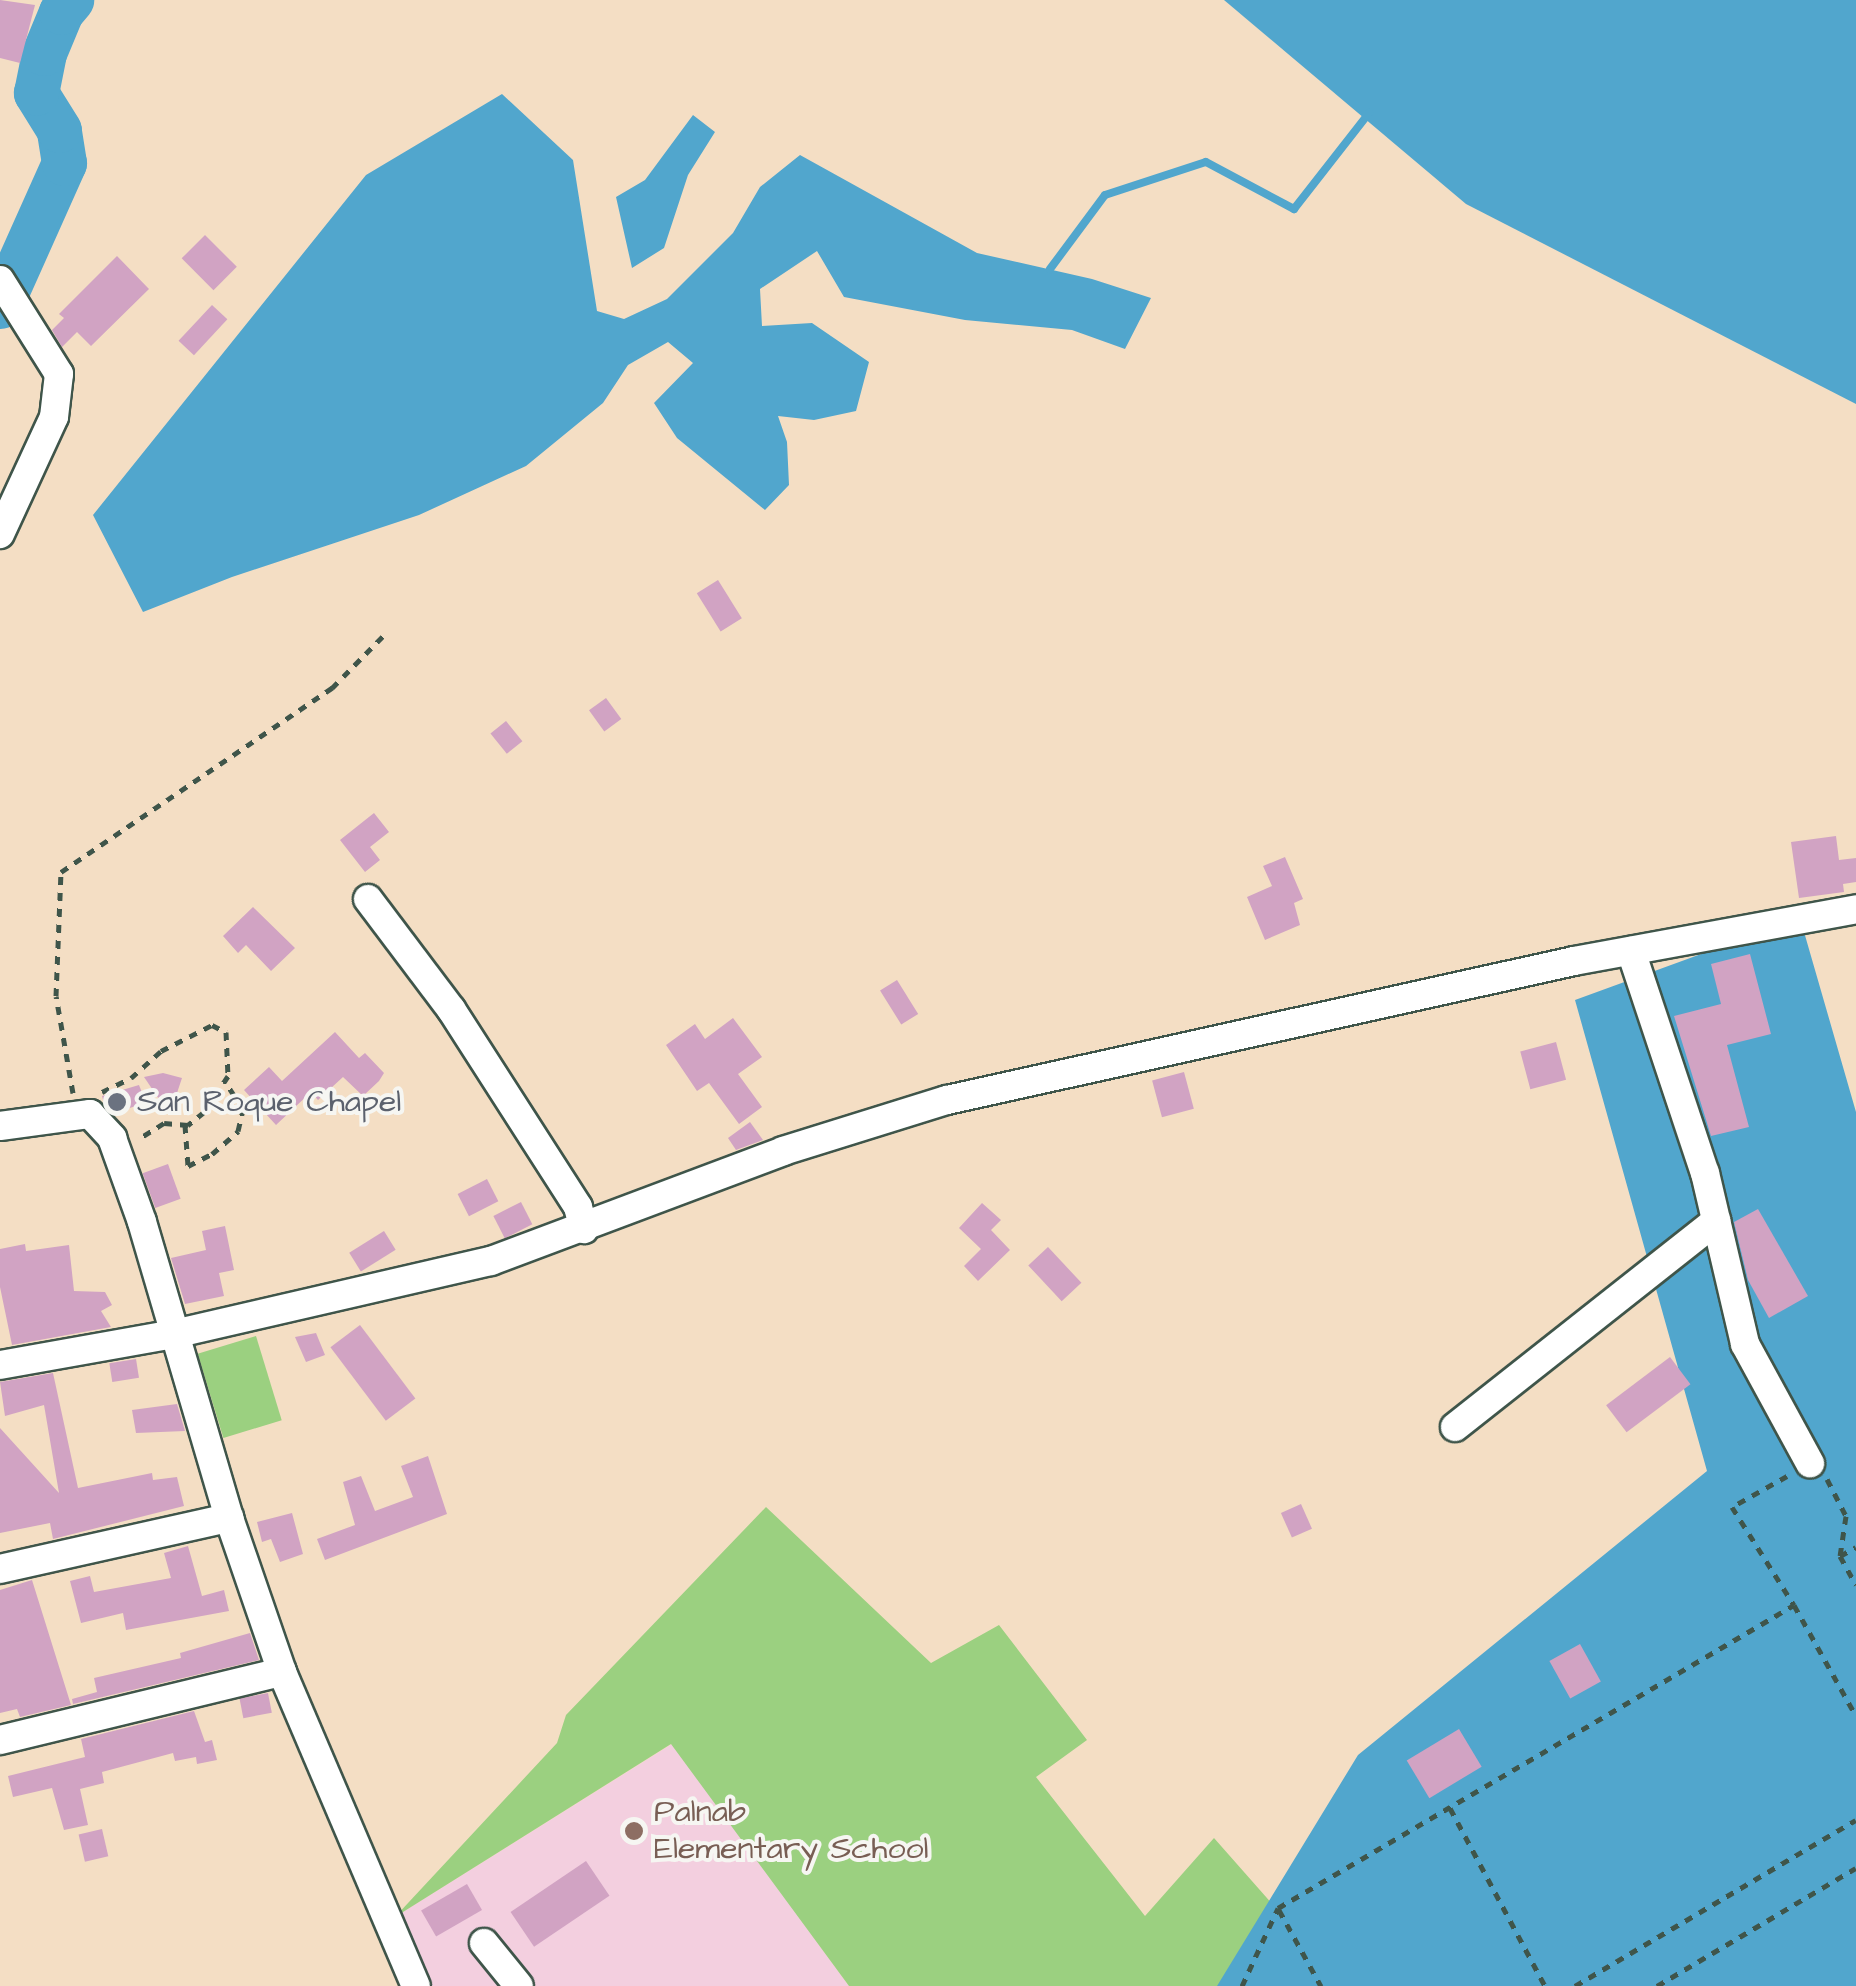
<!DOCTYPE html>
<style>
body{margin:0}
#map{position:relative;width:1856px;height:1986px;overflow:hidden;background:#f4dec4;font-family:"Architects Daughter",sans-serif}
div>[style]{position:absolute}
.built>*{inset:0;background:#f3cfdf}
.green>*{inset:0;background:#9bd080;transform-origin:0 0}
.water>*{inset:0;background:#51a6cd}
.stream>*{height:8px;margin:-4px;padding:0 4px;transform-origin:4px;border-radius:4px;background:#51a6cd}
.river>*{height:45px;margin:-22.5px;padding:0 22.5px;transform-origin:22.5px;border-radius:22.5px;background:#51a6cd}
.building>*{inset:0;background:#d1a3c3;transform-origin:0 0}
.path>*{height:5px;margin-top:-2.5px;transform-origin:0;background:repeating-linear-gradient(90deg,#3f554a 0 8px,transparent 0 16px)}
.roads{filter:drop-shadow(2px 0 #3f554a) drop-shadow(-2px 0 #3f554a) drop-shadow(0 2px #3f554a) drop-shadow(0 -2px #3f554a)}
.minor>*{height:28px;margin:-14px;padding:0 14px;transform-origin:14px;border-radius:14px;background:#fff}
.dots>*{width:28px;height:28px;translate:-50% -50%;box-sizing:border-box;border:5px solid #f6f6f2;border-radius:50%}
span{translate:-50% -50%;white-space:nowrap;text-align:center;line-height:1.15;-webkit-text-stroke:8px #f6f6f2;paint-order:stroke}
.worship-label{font-size:32px;color:#5b616d}
.left{translate:0 -50%;text-align:left}
.education-label{font-size:32px;color:#785e54}
</style>
<div id="map">
<div class="built">
<i style="clip-path:polygon(672px 1744px,849px 1986px,426px 1986px,395px 1917px)"></i>
</div>
<div class="green">
<i style="left:256px;top:1336px;width:88px;height:61px;rotate:73deg"></i>
<i style="clip-path:polygon(766px 1507px,931px 1663px,999px 1625px,1087px 1740px,1036px 1777px,1145px 1916px,1214px 1838px,1273px 1905px,1316px 1986px,849px 1986px,671px 1744px,395px 1917px,557px 1743px,566px 1715px)"></i>
</div>
<div class="water">
<i style="clip-path:polygon(1224px 0,1856px 0,1856px 404px,1466px 204px)"></i>
<i style="clip-path:polygon(502px 94px,573px 160px,597px 311px,624px 319px,667px 299px,733px 233px,760px 187px,800px 155px,977px 253px,1092px 279px,1151px 298px,1125px 349px,1072px 330px,965px 320px,844px 297px,817px 251px,760px 289px,762px 326px,812px 323px,869px 362px,856px 411px,814px 420px,778px 416px,787px 442px,789px 485px,765px 510px,677px 438px,654px 403px,693px 363px,668px 342px,628px 365px,603px 403px,526px 466px,419px 515px,232px 577px,143px 612px,93px 515px,366px 175px)"></i>
<i style="clip-path:polygon(693px 115px,715px 132px,688px 175px,664px 248px,632px 268px,616px 197px,645px 180px)"></i>
<i style="clip-path:polygon(1800px 918px,1856px 1112px,1856px 1986px,1217px 1986px,1358px 1755px,1707px 1471px,1575px 1000px)"></i>
</div>
<div class="stream">
<i style="left:1050px;top:269px;width:92px;rotate:-53.4deg"></i>
<i style="left:1105px;top:195px;width:106px;rotate:-18.1deg"></i>
<i style="left:1206px;top:162px;width:100px;rotate:28.1deg"></i>
<i style="left:1294px;top:209px;width:122px;rotate:-52deg"></i>
</div>
<div class="river">
<i style="left:0;top:306px;width:157px;rotate:-65.9deg"></i>
<i style="left:64px;top:163px;width:33px;rotate:-99deg"></i>
<i style="left:59px;top:130px;width:44px;rotate:-121.9deg"></i>
<i style="left:36px;top:93px;width:41px;rotate:-78.7deg"></i>
<i style="left:44px;top:53px;width:44px;rotate:-67.5deg"></i>
<i style="left:61px;top:12px;width:16px;rotate:-50deg"></i>
</div>
<div class="building">
<i style="clip-path:polygon(0 0,35px 5px,20px 63px,0 58px)"></i>
<i style="left:205px;top:235px;width:45px;height:33px;rotate:45deg"></i>
<i style="clip-path:polygon(117px 256px,149px 289px,91px 346px,77px 332px,62px 347px,52px 330px,64px 318px,59px 314px)"></i>
<i style="left:212px;top:305px;width:21px;height:49px;rotate:43deg"></i>
<i style="left:718px;top:580px;width:45px;height:25px;rotate:58deg"></i>
<i style="left:606px;top:698px;width:26px;height:21px;rotate:54deg"></i>
<i style="left:506px;top:721px;width:26px;height:20px;rotate:51deg"></i>
<i style="clip-path:polygon(374px 813px,389px 832px,370px 847px,380px 860px,365px 872px,340px 840px)"></i>
<i style="clip-path:polygon(1836px 836px,1839px 860px,1856px 858px,1856px 882px,1843px 884px,1844px 892px,1799px 898px,1791px 842px)"></i>
<i style="clip-path:polygon(1285px 857px,1303px 899px,1294px 903px,1300px 925px,1265px 940px,1247px 897px,1272px 886px,1263px 866px)"></i>
<i style="clip-path:polygon(253px 907px,295px 948px,271px 971px,246px 945px,238px 953px,223px 936px)"></i>
<i style="clip-path:polygon(1750px 954px,1771px 1034px,1727px 1045px,1749px 1127px,1711px 1136px,1674px 1016px,1721px 1004px,1711px 964px)"></i>
<i style="left:897px;top:980px;width:40px;height:20px;rotate:58deg"></i>
<i style="clip-path:polygon(733px 1018px,762px 1057px,738px 1074px,762px 1107px,739px 1124px,709px 1083px,697px 1091px,666px 1045px,695px 1024px,705px 1039px)"></i>
<i style="clip-path:polygon(335px 1032px,359px 1058px,365px 1053px,384px 1073px,379px 1081px,363px 1096px,343px 1077px,318px 1100px,311px 1092px,276px 1125px,244px 1090px,269px 1067px,282px 1081px)"></i>
<i style="left:1556px;top:1042px;width:39px;height:37px;rotate:75deg"></i>
<i style="left:1184px;top:1072px;width:38px;height:33px;rotate:75deg"></i>
<i style="clip-path:polygon(163px 1073px,182px 1078px,177px 1093px,159px 1099px,144px 1077px)"></i>
<i style="clip-path:polygon(139px 1085px,146px 1103px,113px 1113px,104px 1103px,102px 1096px)"></i>
<i style="clip-path:polygon(750px 1122px,763px 1140px,736px 1150px,728px 1138px)"></i>
<i style="left:168px;top:1164px;width:37px;height:27px;rotate:70deg"></i>
<i style="left:487px;top:1179px;width:25px;height:33px;rotate:63deg"></i>
<i style="left:521px;top:1202px;width:25px;height:31px;rotate:63deg"></i>
<i style="clip-path:polygon(982px 1203px,1001px 1220px,991px 1230px,1010px 1250px,978px 1281px,964px 1266px,981px 1249px,959px 1228px)"></i>
<i style="clip-path:polygon(1758px 1209px,1808px 1296px,1769px 1318px,1748px 1280px,1734px 1222px)"></i>
<i style="clip-path:polygon(225px 1226px,234px 1270px,219px 1273px,224px 1296px,185px 1304px,171px 1258px,206px 1250px,202px 1231px)"></i>
<i style="left:384px;top:1231px;width:22px;height:41px;rotate:58deg"></i>
<i style="clip-path:polygon(25px 1244px,26px 1251px,69px 1245px,74px 1291px,105px 1292px,112px 1305px,101px 1311px,111px 1327px,12px 1345px,0 1287px,0 1249px)"></i>
<i style="left:1048px;top:1247px;width:49px;height:27px;rotate:47deg"></i>
<i style="left:360px;top:1325px;width:92px;height:37px;rotate:53deg"></i>
<i style="clip-path:polygon(316px 1333px,325px 1355px,306px 1362px,295px 1337px)"></i>
<i style="left:1670px;top:1357px;width:34px;height:80px;rotate:53deg"></i>
<i style="left:136px;top:1359px;width:19px;height:27px;rotate:81deg"></i>
<i style="clip-path:polygon(53px 1373px,78px 1488px,152px 1473px,153px 1480px,177px 1477px,184px 1506px,53px 1539px,50px 1523px,0 1533px,0 1428px,59px 1493px,44px 1405px,5px 1416px,0 1382px)"></i>
<i style="clip-path:polygon(177px 1404px,185px 1431px,136px 1433px,132px 1410px)"></i>
<i style="clip-path:polygon(428px 1456px,447px 1514px,325px 1560px,317px 1539px,355px 1525px,343px 1482px,361px 1476px,375px 1511px,413px 1497px,401px 1466px)"></i>
<i style="left:1301px;top:1504px;width:27px;height:22px;rotate:66deg"></i>
<i style="clip-path:polygon(292px 1513px,303px 1554px,280px 1562px,271px 1539px,262px 1542px,257px 1522px)"></i>
<i style="clip-path:polygon(188px 1546px,202px 1596px,224px 1590px,229px 1611px,126px 1630px,123px 1613px,81px 1623px,70px 1581px,90px 1576px,94px 1592px,171px 1578px,164px 1553px)"></i>
<i style="clip-path:polygon(32px 1580px,71px 1705px,20px 1717px,17px 1709px,0 1713px,0 1590px)"></i>
<i style="clip-path:polygon(250px 1633px,259px 1660px,73px 1704px,72px 1699px,97px 1692px,94px 1678px,181px 1658px,180px 1653px)"></i>
<i style="left:1580px;top:1644px;width:43px;height:35px;rotate:61deg"></i>
<i style="left:268px;top:1693px;width:20px;height:29px;rotate:79deg"></i>
<i style="clip-path:polygon(194px 1711px,205px 1742px,212px 1740px,217px 1760px,197px 1764px,196px 1757px,175px 1761px,173px 1753px,102px 1772px,104px 1783px,80px 1789px,88px 1825px,64px 1830px,52px 1788px,13px 1797px,8px 1776px,85px 1757px,81px 1739px)"></i>
<i style="left:1459px;top:1729px;width:44px;height:61px;rotate:59deg"></i>
<i style="left:102px;top:1829px;width:28px;height:24px;rotate:77deg"></i>
<i style="left:586px;top:1861px;width:42px;height:91px;rotate:56deg"></i>
<i style="left:467px;top:1884px;width:30px;height:53px;rotate:60deg"></i>
</div>
<div class="path">
<i style="left:102px;top:1092px;width:32px;rotate:-26deg"></i>
<i style="left:131px;top:1078px;width:40px;rotate:-42deg"></i>
<i style="left:161px;top:1051px;width:57px;rotate:-27deg"></i>
<i style="left:212px;top:1025px;width:16px;rotate:27deg"></i>
<i style="left:226px;top:1032px;width:44px;rotate:87.4deg"></i>
<i style="left:228px;top:1076px;width:43px;rotate:123.7deg"></i>
<i style="left:204px;top:1112px;width:21px;rotate:141deg"></i>
<i style="left:188px;top:1125px;width:24px;rotate:-175deg"></i>
<i style="left:164px;top:1123px;width:28px;rotate:148deg"></i>
<i style="left:73px;top:1093px;width:98px;rotate:-99.9deg"></i>
<i style="left:56px;top:996px;width:124px;rotate:-87.7deg"></i>
<i style="left:61px;top:872px;width:328px;rotate:-34.2deg"></i>
<i style="left:332px;top:688px;width:77px;rotate:-45.5deg"></i>
<i style="left:185px;top:1125px;width:41px;rotate:85.8deg"></i>
<i style="left:188px;top:1166px;width:27px;rotate:-27deg"></i>
<i style="left:212px;top:1154px;width:35px;rotate:-41deg"></i>
<i style="left:238px;top:1131px;width:23px;rotate:-77deg"></i>
<i style="left:243px;top:1109px;width:33px;rotate:-123deg"></i>
<i style="left:1787px;top:1476px;width:63px;rotate:150.6deg"></i>
<i style="left:1732px;top:1507px;width:116px;rotate:57.7deg"></i>
<i style="left:1794px;top:1605px;width:127px;rotate:60.8deg"></i>
<i style="left:1827px;top:1479px;width:42px;rotate:62.8deg"></i>
<i style="left:1846px;top:1516px;width:40px;rotate:98.5deg"></i>
<i style="left:1840px;top:1556px;width:33px;rotate:61deg"></i>
<i style="left:1840px;top:1556px;width:18px;rotate:-29deg"></i>
<i style="left:1450px;top:1808px;width:202px;rotate:61.9deg"></i>
<i style="left:1279px;top:1910px;width:87px;rotate:61.1deg"></i>
<i style="left:1242px;top:1986px;width:86px;rotate:-65.2deg"></i>
<i style="left:1278px;top:1908px;width:598px;rotate:-30.42deg"></i>
<i style="left:1575px;top:1986px;width:326px;rotate:-30.6deg"></i>
<i style="left:1657px;top:1986px;width:231px;rotate:-30.7deg"></i>
</div>
<div class="roads">
<div class="minor">
<i style="left:0;top:280px;width:111px;rotate:57.9deg"></i>
<i style="left:59px;top:374px;width:43px;rotate:96.6deg"></i>
<i style="left:54px;top:417px;width:129px;rotate:114.8deg"></i>
<i style="left:368px;top:899px;width:138px;rotate:53deg"></i>
<i style="left:451px;top:1009px;width:235px;rotate:57.3deg"></i>
<i style="left:578px;top:1207px;width:23px;rotate:75deg"></i>
<i style="left:1631px;top:951px;width:234px;rotate:71.6deg"></i>
<i style="left:1705px;top:1173px;width:176px;rotate:76.8deg"></i>
<i style="left:1745px;top:1344px;width:136px;rotate:61.4deg"></i>
<i style="left:0;top:1126px;width:91px;rotate:-7.6deg"></i>
<i style="left:90px;top:1114px;width:33px;rotate:47deg"></i>
<i style="left:112px;top:1138px;width:89px;rotate:70.3deg"></i>
<i style="left:142px;top:1222px;width:309px;rotate:73.6deg"></i>
<i style="left:229px;top:1518px;width:163px;rotate:71deg"></i>
<i style="left:282px;top:1672px;width:341px;rotate:66.9deg"></i>
<i style="left:0;top:1365px;width:177px;rotate:-10.1deg"></i>
<i style="left:174px;top:1334px;width:325px;rotate:-13deg"></i>
<i style="left:491px;top:1261px;width:312px;rotate:-20.6deg"></i>
<i style="left:783px;top:1151px;width:172px;rotate:-17.3deg"></i>
<i style="left:947px;top:1100px;width:642px;rotate:-12.5deg"></i>
<i style="left:1574px;top:961px;width:287px;rotate:-10.4deg"></i>
<i style="left:1455px;top:1427px;width:333px;rotate:-38.3deg"></i>
<i style="left:0;top:1569px;width:235px;rotate:-12.6deg"></i>
<i style="left:0;top:1740px;width:290px;rotate:-13.6deg"></i>
<i style="left:484px;top:1943px;width:55px;rotate:50.9deg"></i>
</div>
</div>
<div class="dots">
<i style="left:117px;top:1102px;background:#6b7280"></i>
<i style="left:634px;top:1831px;background:#8d6e63"></i>
</div>
<div class="worship-label">
<span class="left" style="left:137px;top:1102px">San Roque Chapel</span>
</div>
<div class="education-label">
<span class="left" style="left:654px;top:1831px">Palnab<br>Elementary School</span>
</div>
</div>
